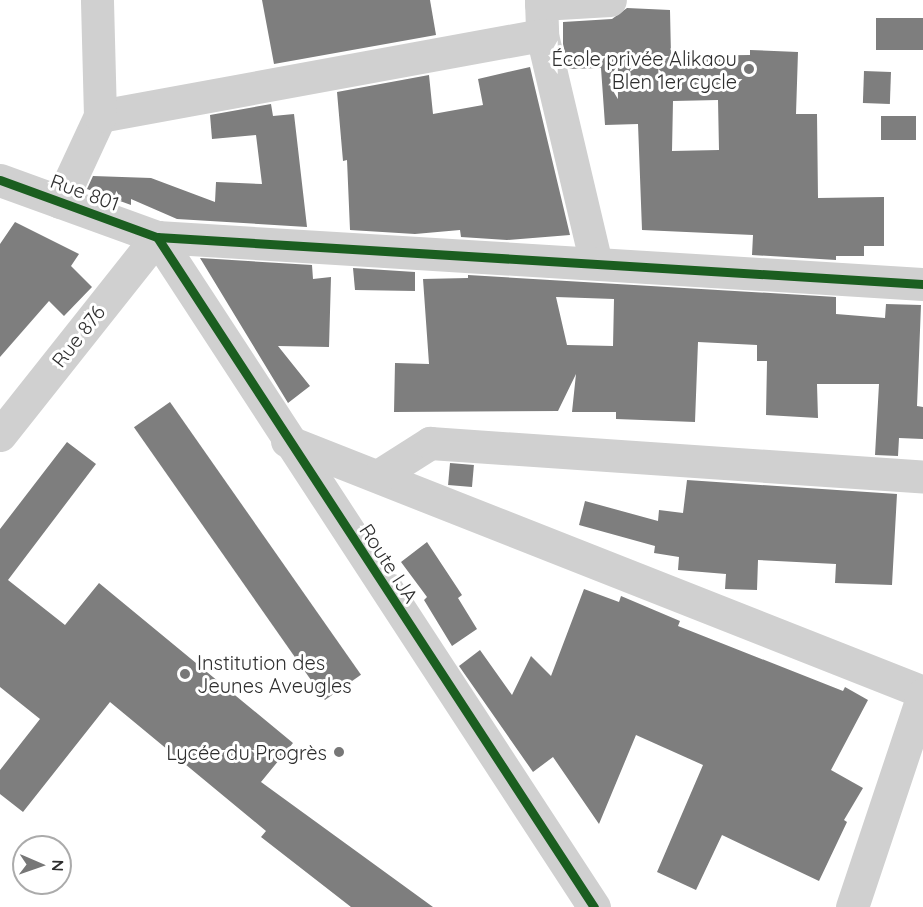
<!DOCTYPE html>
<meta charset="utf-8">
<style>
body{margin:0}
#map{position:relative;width:923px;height:907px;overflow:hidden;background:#fff;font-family:Quicksand,sans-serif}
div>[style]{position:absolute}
.building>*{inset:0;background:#7e7e7e;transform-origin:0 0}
.minor>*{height:33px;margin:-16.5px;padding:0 16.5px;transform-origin:16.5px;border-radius:16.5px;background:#d0d0d0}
.cycleway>*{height:9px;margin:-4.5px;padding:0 4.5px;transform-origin:4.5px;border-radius:4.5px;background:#1b5e20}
.dots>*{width:16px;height:16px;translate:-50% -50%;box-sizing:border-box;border:3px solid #fff;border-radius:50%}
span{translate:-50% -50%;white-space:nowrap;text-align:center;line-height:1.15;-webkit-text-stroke:6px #fff;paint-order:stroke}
.poi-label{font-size:20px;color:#2e2e2e}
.right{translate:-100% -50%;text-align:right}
.left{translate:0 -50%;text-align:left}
.street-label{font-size:20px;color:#2e2e2e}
.north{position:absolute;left:12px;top:835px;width:60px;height:60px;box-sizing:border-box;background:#fff;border:2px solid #ababab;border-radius:50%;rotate:92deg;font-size:16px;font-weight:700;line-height:24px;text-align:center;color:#2e2e2e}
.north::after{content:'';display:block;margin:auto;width:21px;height:27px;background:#777;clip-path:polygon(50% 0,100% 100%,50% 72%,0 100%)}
</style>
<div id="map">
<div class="building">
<i style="clip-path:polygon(262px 0,430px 0,436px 35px,274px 64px)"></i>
<i style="clip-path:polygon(evenodd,627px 8px,670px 10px,671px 56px,750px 55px,750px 50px,798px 52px,796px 114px,817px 114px,818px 198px,884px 197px,884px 246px,864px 246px,864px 256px,836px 256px,836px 260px,752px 255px,753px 235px,642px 230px,638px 124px,605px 125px,601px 68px,569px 69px,563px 44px,563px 22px,612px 19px,627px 8px,718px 100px,719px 150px,672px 151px,673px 101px,718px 100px)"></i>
<i style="left:923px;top:18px;width:32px;height:47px;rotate:90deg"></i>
<i style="clip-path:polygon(530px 67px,570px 235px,507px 240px,461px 237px,460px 230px,415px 234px,350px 230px,347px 160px,343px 161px,337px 92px,429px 75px,433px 114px,483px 105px,478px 79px)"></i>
<i style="left:864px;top:71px;width:27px;height:32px;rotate:2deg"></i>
<i style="clip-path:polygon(271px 104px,273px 116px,294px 114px,307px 227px,177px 219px,131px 199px,131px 205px,87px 189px,93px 176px,151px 178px,215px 202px,216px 182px,262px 184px,256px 135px,212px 139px,210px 115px)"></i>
<i style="left:916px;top:116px;width:24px;height:35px;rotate:90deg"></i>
<i style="clip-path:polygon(15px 222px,79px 254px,71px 266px,92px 287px,64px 316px,49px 301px,0 357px,0 244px)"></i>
<i style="clip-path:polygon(200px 258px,312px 265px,313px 279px,331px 277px,329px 347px,278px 346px,310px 386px,288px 403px)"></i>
<i style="clip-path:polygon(353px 268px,415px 272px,415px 291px,355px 290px)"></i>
<i style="clip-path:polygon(evenodd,468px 275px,836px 297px,836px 314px,885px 318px,886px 304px,921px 305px,917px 406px,923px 407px,923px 439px,899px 438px,898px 456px,875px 455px,879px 384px,817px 384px,818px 418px,766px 415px,767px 361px,757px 361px,757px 345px,698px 342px,695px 422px,616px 419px,616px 412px,572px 412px,576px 374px,558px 411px,394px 412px,395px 363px,429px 364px,423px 279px,468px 278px,468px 275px,556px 297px,614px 299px,613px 346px,567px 345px,556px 297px)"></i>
<i style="left:170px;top:402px;width:333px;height:44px;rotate:55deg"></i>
<i style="clip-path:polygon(67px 442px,96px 464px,8px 580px,65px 625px,99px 583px,293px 743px,261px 782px,433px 907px,351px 907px,261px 837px,266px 831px,110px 702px,23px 812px,0 794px,0 770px,40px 719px,0 687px,0 529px)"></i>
<i style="left:450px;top:463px;width:24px;height:22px;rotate:5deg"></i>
<i style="clip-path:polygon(687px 480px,897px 494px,892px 585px,835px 583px,836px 564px,758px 560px,757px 590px,725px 589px,726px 574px,678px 570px,679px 557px,654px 553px,655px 546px,579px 525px,585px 501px,658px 521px,659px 510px,683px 513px)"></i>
<i style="clip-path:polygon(427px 542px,462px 595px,458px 598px,477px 629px,452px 646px,424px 600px,427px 597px,401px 562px)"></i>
<i style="clip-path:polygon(584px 589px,619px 602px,621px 596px,680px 621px,678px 626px,843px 691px,845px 687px,868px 700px,831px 770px,863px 788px,844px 820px,847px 822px,819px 881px,722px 835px,696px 890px,657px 872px,703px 765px,636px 735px,599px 824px,553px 757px,533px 772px,459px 666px,480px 650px,512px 695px,531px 656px,551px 676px)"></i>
</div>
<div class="minor">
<i style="left:541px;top:0;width:35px;rotate:88deg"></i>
<i style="left:542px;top:35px;width:234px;rotate:76.7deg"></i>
<i style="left:541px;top:4px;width:69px;rotate:-3.3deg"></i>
<i style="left:100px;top:116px;width:449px;rotate:-10.4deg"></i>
<i style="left:0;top:180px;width:167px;rotate:20deg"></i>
<i style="left:157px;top:237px;width:767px;rotate:3.51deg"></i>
<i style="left:60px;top:202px;width:95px;rotate:-65.1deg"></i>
<i style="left:100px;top:116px;width:116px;rotate:-91.5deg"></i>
<i style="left:157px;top:237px;width:800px;rotate:56.89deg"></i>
<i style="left:0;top:435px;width:253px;rotate:-51.6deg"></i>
<i style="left:287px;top:441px;width:684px;rotate:21.54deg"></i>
<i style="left:378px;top:476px;width:62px;rotate:-32.4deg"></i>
<i style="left:430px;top:443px;width:494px;rotate:3.9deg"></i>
<i style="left:852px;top:907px;width:224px;rotate:-71.5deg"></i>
</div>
<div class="cycleway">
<i style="left:0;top:180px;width:167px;rotate:20deg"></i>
<i style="left:157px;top:237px;width:767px;rotate:3.51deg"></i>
<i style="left:157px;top:237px;width:800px;rotate:56.89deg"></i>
</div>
<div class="dots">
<i style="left:749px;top:69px;background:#777"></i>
<i style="left:185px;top:674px;background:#777"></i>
<i style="left:339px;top:752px;background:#777"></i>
</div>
<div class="poi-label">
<span class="right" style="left:737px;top:70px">École privée Alikaou<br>Blen 1er cycle</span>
<span class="left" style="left:197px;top:674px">Institution des<br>Jeunes Aveugles</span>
<span class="right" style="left:327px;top:752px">Lycée du Progrès</span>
</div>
<div class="street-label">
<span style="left:85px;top:192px;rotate:20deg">Rue 801</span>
<span style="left:78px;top:336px;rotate:-52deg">Rue 876</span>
<span style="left:389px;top:563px;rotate:57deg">Route IJA</span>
</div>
<div class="north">N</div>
</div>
